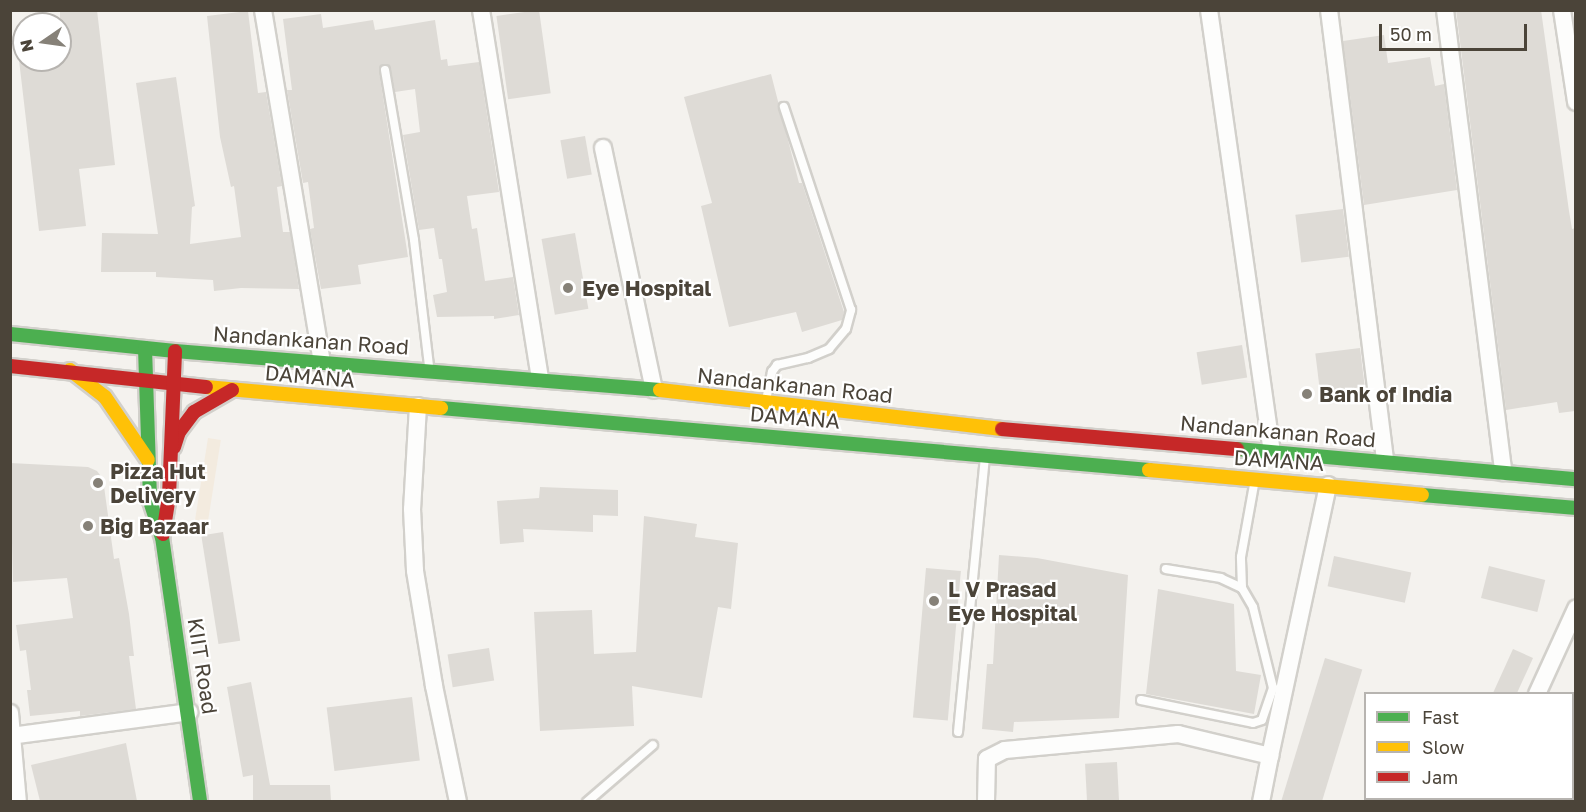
<!DOCTYPE html>
<style>
body{margin:0}
#map{position:relative;width:1586px;height:812px;overflow:hidden;background:#f4f2ee;font-family:"Golos Text",sans-serif}
div>[style]{position:absolute}
.commercial>*{inset:0;background:#f3ebdf;transform-origin:0 0}
.building>*{inset:0;background:#dedbd6;transform-origin:0 0}
.roads{filter:drop-shadow(2px 0 #d2d0cb) drop-shadow(-2px 0 #d2d0cb) drop-shadow(0 2px #d2d0cb) drop-shadow(0 -2px #d2d0cb)}
.lane>*{height:8px;margin:-4px;padding:0 4px;transform-origin:4px;border-radius:4px;background:#fdfdfc}
.street>*{height:16px;margin:-8px;padding:0 8px;transform-origin:8px;border-radius:8px;background:#fdfdfc}
.fast>*{height:14px;margin:-7px;padding:0 7px;transform-origin:7px;border-radius:7px;background:#4caf50}
.slow>*{height:14px;margin:-7px;padding:0 7px;transform-origin:7px;border-radius:7px;background:#ffc107}
.jam>*{height:14px;margin:-7px;padding:0 7px;transform-origin:7px;border-radius:7px;background:#c62828}
.dots>*{width:16px;height:16px;translate:-50% -50%;box-sizing:border-box;border:3px solid #fff;border-radius:50%}
span{translate:-50% -50%;white-space:nowrap;text-align:center;line-height:1.15;-webkit-text-stroke:4.5px #fff;paint-order:stroke}
.poi-label{font-size:21px;color:#4b4439;font-weight:700}
.left{translate:0 -50%;text-align:left}
.street-label{font-size:21px;color:#4b4439}
.frame{position:absolute;inset:0;border:12px solid #4b4439;pointer-events:none}
.legend{position:absolute;left:1364px;top:692px;width:210px;height:108px;box-sizing:border-box;background:#fff;border:2px solid #b7b4b0;margin:0;padding:8px 10px;list-style:none;font-size:18px;color:#4b4439}
.legend li{display:flex;align-items:center;gap:12px;height:30px}
.legend b{width:30px;border:2px solid #b7b4b0}
.north{position:absolute;left:12px;top:12px;width:60px;height:60px;box-sizing:border-box;background:#fff;border:2px solid #b7b4b0;border-radius:50%;rotate:257deg;font-size:16px;font-weight:700;line-height:24px;text-align:center;color:#4b4439}
.north::after{content:'';display:block;margin:auto;width:21px;height:27px;background:#868178;clip-path:polygon(50% 0,100% 100%,50% 72%,0 100%)}
.scale{position:absolute;left:1379px;top:24px;width:148px;height:27px;box-sizing:border-box;border:3px solid #4b4439;border-top:0;padding-left:8px;font-size:18px;line-height:21px;white-space:nowrap;color:#4b4439;-webkit-text-stroke:4px #fff;paint-order:stroke}
</style>
<div id="map">
<div class="commercial">
<i style="left:208px;top:438px;width:13px;height:83px;rotate:9deg"></i>
</div>
<div class="building">
<i style="clip-path:polygon(60px 10px,97px 10px,115px 165px,79px 169px,86px 226px,39px 231px,19px 60px,60px 60px)"></i>
<i style="left:539px;top:10px;width:84px;height:43px;rotate:82deg"></i>
<i style="clip-path:polygon(1456px 10px,1541px 10px,1569px 211px,1572px 229px,1575px 228px,1575px 411px,1559px 413px,1557px 402px,1506px 410px)"></i>
<i style="clip-path:polygon(248px 11px,258px 93px,266px 92px,282px 186px,277px 187px,283px 232px,290px 232px,299px 289px,241px 288px,214px 291px,213px 280px,156px 277px,156px 272px,101px 272px,102px 233px,158px 234px,136px 83px,176px 77px,195px 206px,192px 207px,190px 244px,241px 237px,234px 186px,231px 187px,220px 137px,207px 16px)"></i>
<i style="clip-path:polygon(321px 14px,323px 28px,373px 20px,375px 30px,435px 20px,441px 60px,447px 59px,448px 66px,479px 62px,499px 192px,467px 196px,472px 229px,477px 228px,485px 281px,513px 277px,519px 315px,494px 319px,494px 316px,437px 317px,433px 295px,447px 292px,442px 259px,439px 259px,434px 228px,419px 230px,403px 135px,420px 132px,415px 89px,395px 92px,391px 69px,387px 64px,381px 66px,379px 71px,408px 257px,358px 265px,361px 284px,321px 289px,310px 229px,314px 228px,308px 182px,303px 183px,287px 90px,292px 90px,283px 19px)"></i>
<i style="clip-path:polygon(1384px 35px,1388px 63px,1430px 57px,1435px 86px,1444px 84px,1457px 190px,1364px 205px,1343px 41px)"></i>
<i style="clip-path:polygon(771px 74px,799px 183px,802px 183px,844px 312px,842px 320px,802px 332px,796px 312px,729px 327px,701px 206px,712px 203px,684px 97px)"></i>
<i style="left:585px;top:136px;width:39px;height:25px;rotate:80deg"></i>
<i style="left:1343px;top:209px;width:48px;height:48px;rotate:83deg"></i>
<i style="left:575px;top:233px;width:77px;height:34px;rotate:80deg"></i>
<i style="left:1242px;top:345px;width:33px;height:46px;rotate:81deg"></i>
<i style="left:1360px;top:348px;width:39px;height:45px;rotate:83deg"></i>
<i style="clip-path:polygon(10px 463px,88px 467px,97px 471px,103px 479px,114px 559px,119px 558px,129px 614px,134px 656px,129px 656px,136px 709px,80px 716px,80px 711px,30px 716px,27px 690px,31px 690px,26px 650px,20px 651px,16px 625px,73px 618px,67px 578px,13px 582px)"></i>
<i style="clip-path:polygon(540px 487px,618px 490px,618px 516px,593px 515px,593px 532px,523px 529px,524px 542px,500px 544px,497px 501px,539px 498px)"></i>
<i style="clip-path:polygon(644px 516px,697px 524px,695px 537px,738px 543px,731px 609px,718px 607px,702px 698px,632px 686px,634px 726px,540px 731px,534px 612px,592px 610px,594px 654px,636px 652px)"></i>
<i style="left:223px;top:532px;width:110px;height:22px;rotate:81deg"></i>
<i style="clip-path:polygon(999px 555px,1037px 558px,1128px 575px,1119px 718px,1014px 722px,1013px 732px,982px 729px,987px 664px,993px 664px)"></i>
<i style="left:1334px;top:556px;width:79px;height:31px;rotate:12deg"></i>
<i style="left:1489px;top:566px;width:58px;height:33px;rotate:14deg"></i>
<i style="left:926px;top:568px;width:35px;height:150px;rotate:5deg"></i>
<i style="clip-path:polygon(1158px 589px,1234px 604px,1236px 671px,1261px 675px,1254px 714px,1146px 694px)"></i>
<i style="left:489px;top:648px;width:33px;height:42px;rotate:81deg"></i>
<i style="clip-path:polygon(1513px 649px,1533px 658px,1517px 693px,1493px 693px)"></i>
<i style="left:1325px;top:658px;width:39px;height:149px;rotate:17deg"></i>
<i style="clip-path:polygon(251px 682px,270px 785px,330px 785px,331px 801px,253px 801px,253px 775px,243px 777px,227px 687px)"></i>
<i style="left:412px;top:697px;width:64px;height:86px;rotate:83deg"></i>
<i style="clip-path:polygon(126px 743px,137px 801px,40px 801px,31px 765px)"></i>
<i style="left:1117px;top:762px;width:39px;height:32px;rotate:87deg"></i>
</div>
<div class="roads">
<div class="lane">
<i style="left:385px;top:70px;width:172px;rotate:80.3deg"></i>
<i style="left:414px;top:240px;width:127px;rotate:83.2deg"></i>
<i style="left:766px;top:400px;width:29px;rotate:-78deg"></i>
<i style="left:772px;top:372px;width:9px;rotate:-54deg"></i>
<i style="left:777px;top:365px;width:32px;rotate:-13deg"></i>
<i style="left:808px;top:358px;width:23px;rotate:-23deg"></i>
<i style="left:829px;top:349px;width:26px;rotate:-50deg"></i>
<i style="left:846px;top:329px;width:20px;rotate:-75deg"></i>
<i style="left:851px;top:310px;width:214px;rotate:-108.3deg"></i>
<i style="left:1242px;top:588px;width:31px;rotate:-92deg"></i>
<i style="left:1241px;top:557px;width:73px;rotate:-79.8deg"></i>
<i style="left:1141px;top:700px;width:114px;rotate:11.6deg"></i>
<i style="left:1253px;top:723px;width:9px;rotate:-18deg"></i>
<i style="left:1262px;top:720px;width:34px;rotate:-71deg"></i>
<i style="left:1273px;top:688px;width:83px;rotate:-103.9deg"></i>
<i style="left:1253px;top:607px;width:22px;rotate:-120deg"></i>
<i style="left:1242px;top:588px;width:23px;rotate:-155deg"></i>
<i style="left:1221px;top:578px;width:56px;rotate:-170.7deg"></i>
<i style="left:958px;top:732px;width:275px;rotate:-84.4deg"></i>
<i style="left:587px;top:802px;width:87px;rotate:-40.8deg"></i>
</div>
<div class="street">
<i style="left:263px;top:10px;width:356px;rotate:80.5deg"></i>
<i style="left:481px;top:10px;width:374px;rotate:80.9deg"></i>
<i style="left:1209px;top:10px;width:446px;rotate:81.9deg"></i>
<i style="left:1329px;top:10px;width:454px;rotate:82.9deg"></i>
<i style="left:1445px;top:10px;width:466px;rotate:82.8deg"></i>
<i style="left:1562px;top:10px;width:93px;rotate:81.3deg"></i>
<i style="left:603px;top:148px;width:247px;rotate:78.1deg"></i>
<i style="left:418px;top:406px;width:103px;rotate:93.3deg"></i>
<i style="left:412px;top:509px;width:62px;rotate:87.2deg"></i>
<i style="left:415px;top:571px;width:117px;rotate:80.6deg"></i>
<i style="left:434px;top:686px;width:118px;rotate:78.3deg"></i>
<i style="left:1537px;top:694px;width:94px;rotate:-65.4deg"></i>
<i style="left:10px;top:713px;width:89px;rotate:84.9deg"></i>
<i style="left:10px;top:736px;width:181px;rotate:-7.6deg"></i>
<i style="left:986px;top:802px;width:43px;rotate:-88.7deg"></i>
<i style="left:987px;top:759px;width:20px;rotate:-27deg"></i>
<i style="left:1005px;top:750px;width:174px;rotate:-5.3deg"></i>
<i style="left:1178px;top:734px;width:95px;rotate:13.4deg"></i>
<i style="left:1270px;top:756px;width:277px;rotate:-77.9deg"></i>
<i style="left:1261px;top:802px;width:47px;rotate:-78.9deg"></i>
<i style="left:1487px;top:802px;width:4px;rotate:-63deg"></i>
</div>
<div class="fast">
<i style="left:10px;top:334px;width:166px;rotate:5.9deg"></i>
<i style="left:175px;top:351px;width:487px;rotate:4.6deg"></i>
<i style="left:145px;top:348px;width:153px;rotate:88.1deg"></i>
<i style="left:150px;top:501px;width:38px;rotate:72deg"></i>
<i style="left:162px;top:537px;width:268px;rotate:81.8deg"></i>
<i style="left:441px;top:408px;width:711px;rotate:5deg"></i>
<i style="left:1237px;top:449px;width:340px;rotate:5.1deg"></i>
<i style="left:1422px;top:495px;width:155px;rotate:4.8deg"></i>
</div>
<div class="slow">
<i style="left:70px;top:370px;width:44px;rotate:37.6deg"></i>
<i style="left:105px;top:397px;width:76px;rotate:55.7deg"></i>
<i style="left:206px;top:387px;width:236px;rotate:5.1deg"></i>
<i style="left:660px;top:390px;width:344px;rotate:6.5deg"></i>
<i style="left:1149px;top:470px;width:274px;rotate:5.2deg"></i>
</div>
<div class="jam">
<i style="left:10px;top:366px;width:197px;rotate:6.1deg"></i>
<i style="left:1002px;top:429px;width:236px;rotate:4.9deg"></i>
<i style="left:174px;top:447px;width:16px;rotate:-72deg"></i>
<i style="left:179px;top:432px;width:25px;rotate:-53deg"></i>
<i style="left:194px;top:412px;width:44px;rotate:-30.1deg"></i>
<i style="left:163px;top:534px;width:38px;rotate:-81deg"></i>
<i style="left:169px;top:496px;width:145px;rotate:-87.6deg"></i>
</div>
</div>
<div class="dots">
<i style="left:568px;top:288px;background:#868178"></i>
<i style="left:1307px;top:394px;background:#868178"></i>
<i style="left:98px;top:483px;background:#868178"></i>
<i style="left:88px;top:526px;background:#868178"></i>
<i style="left:934px;top:601px;background:#868178"></i>
</div>
<div class="poi-label">
<span class="left" style="left:582px;top:288px">Eye Hospital</span>
<span class="left" style="left:1319px;top:394px">Bank of India</span>
<span class="left" style="left:110px;top:483px">Pizza Hut<br>Delivery</span>
<span class="left" style="left:100px;top:526px">Big Bazaar</span>
<span class="left" style="left:948px;top:601px">L V Prasad<br>Eye Hospital</span>
</div>
<div class="street-label">
<span style="left:311px;top:340px;rotate:4deg">Nandankanan Road</span>
<span style="left:310px;top:376px;rotate:5deg">DAMANA</span>
<span style="left:795px;top:385px;rotate:6deg">Nandankanan Road</span>
<span style="left:795px;top:417px;rotate:5deg">DAMANA</span>
<span style="left:1278px;top:431px;rotate:5deg">Nandankanan Road</span>
<span style="left:1279px;top:460px;rotate:4deg">DAMANA</span>
<span style="left:203px;top:666px;rotate:81deg">KIIT Road</span>
</div>
<div class="frame"></div>
<ul class="legend">
<li><b style="height:8px;background:#4caf50"></b>Fast</li>
<li><b style="height:8px;background:#ffc107"></b>Slow</li>
<li><b style="height:8px;background:#c62828"></b>Jam</li>
</ul>
<div class="north">N</div>
<div class="scale">50 m</div>
</div>
